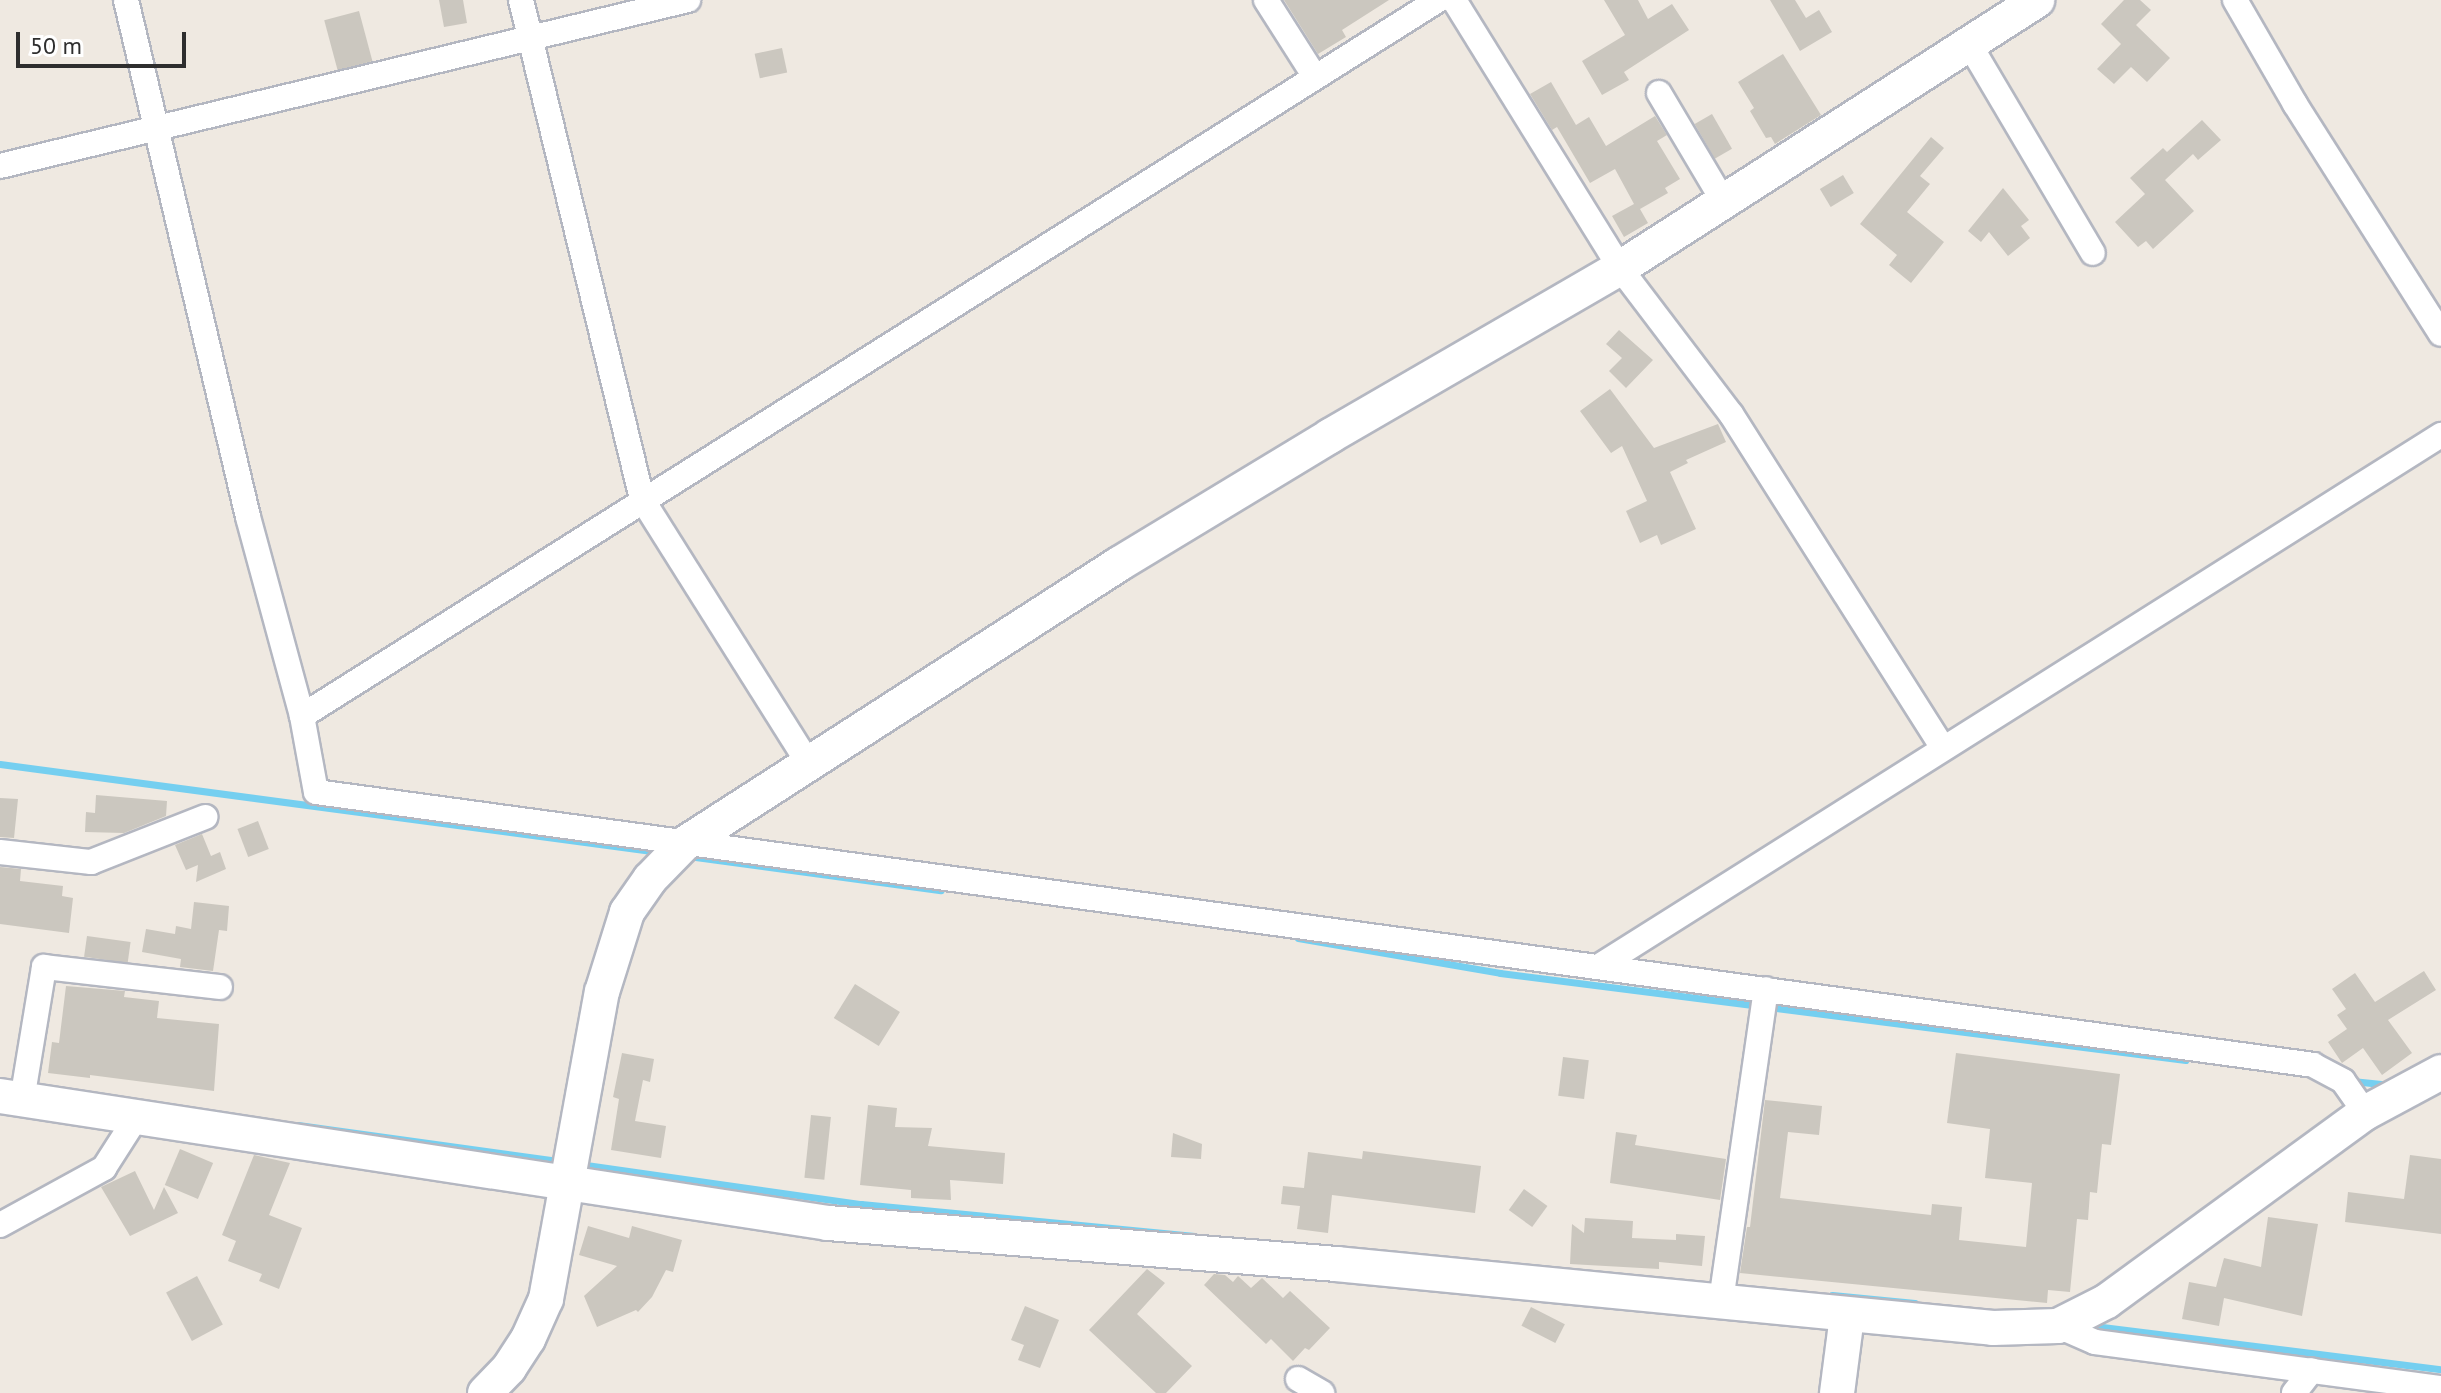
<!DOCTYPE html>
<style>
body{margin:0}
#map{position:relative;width:2441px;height:1393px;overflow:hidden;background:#efe9e1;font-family:"PT Sans",sans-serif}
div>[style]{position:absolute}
.stream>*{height:7px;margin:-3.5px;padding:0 3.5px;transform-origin:3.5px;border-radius:3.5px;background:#75cff0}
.building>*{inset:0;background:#cbc7bf;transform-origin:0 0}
.roads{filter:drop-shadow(2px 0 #b4b7c1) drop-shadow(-2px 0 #b4b7c1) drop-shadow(0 2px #b4b7c1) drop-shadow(0 -2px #b4b7c1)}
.street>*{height:24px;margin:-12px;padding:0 12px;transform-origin:12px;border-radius:12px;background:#fff}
.secondary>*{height:34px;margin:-17px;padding:0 17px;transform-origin:17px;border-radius:17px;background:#fff}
span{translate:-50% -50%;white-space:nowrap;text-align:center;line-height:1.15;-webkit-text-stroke:8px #fff;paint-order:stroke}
.scale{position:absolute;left:16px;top:32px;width:170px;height:36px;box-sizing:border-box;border:4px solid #2e2e2e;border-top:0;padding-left:10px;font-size:24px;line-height:28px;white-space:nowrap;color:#2e2e2e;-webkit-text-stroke:6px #fff;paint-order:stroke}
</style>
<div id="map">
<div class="stream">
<i style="left:0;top:764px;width:665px;rotate:7.61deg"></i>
<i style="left:688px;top:856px;width:255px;rotate:7.7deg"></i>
<i style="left:1298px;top:938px;width:205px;rotate:9.8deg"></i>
<i style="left:1500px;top:973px;width:691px;rotate:7.24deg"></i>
<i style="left:2352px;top:1081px;width:39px;rotate:6deg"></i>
<i style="left:298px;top:1125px;width:268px;rotate:7.9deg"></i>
<i style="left:579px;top:1164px;width:285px;rotate:8.1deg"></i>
<i style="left:861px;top:1204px;width:335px;rotate:5.5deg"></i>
<i style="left:1832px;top:1295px;width:83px;rotate:5.5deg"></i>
<i style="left:2086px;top:1325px;width:358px;rotate:7.1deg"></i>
</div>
<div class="building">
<i style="clip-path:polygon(439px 0,463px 0,467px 23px,444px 27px)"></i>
<i style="clip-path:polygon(1284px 0,1389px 0,1342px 30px,1346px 37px,1318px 54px)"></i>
<i style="clip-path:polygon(1604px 0,1638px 0,1648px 19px,1672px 4px,1689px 30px,1624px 72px,1629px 80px,1602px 95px,1582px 61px,1625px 35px)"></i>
<i style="clip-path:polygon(1770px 0,1795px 0,1806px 18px,1819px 10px,1832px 32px,1800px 51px)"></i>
<i style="clip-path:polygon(2124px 0,2140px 0,2151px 10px,2136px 25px,2170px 58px,2147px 82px,2131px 67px,2114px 84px,2097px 69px,2121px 44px,2101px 24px)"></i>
<i style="left:359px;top:11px;width:52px;height:36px;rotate:75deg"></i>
<i style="left:782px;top:48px;width:25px;height:28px;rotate:78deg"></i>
<i style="clip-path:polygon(1783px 54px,1821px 115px,1775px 144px,1771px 137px,1766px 138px,1750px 111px,1754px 108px,1738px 82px)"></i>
<i style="clip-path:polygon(1551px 82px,1576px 125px,1589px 117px,1606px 146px,1655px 116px,1667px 135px,1657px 141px,1680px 179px,1665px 188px,1668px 193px,1640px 209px,1648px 223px,1624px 237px,1612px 216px,1634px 204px,1615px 169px,1590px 183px,1557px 127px,1552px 130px,1530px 94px)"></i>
<i style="left:1712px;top:114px;width:40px;height:20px;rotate:60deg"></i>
<i style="clip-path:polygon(2202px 120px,2221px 140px,2198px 160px,2193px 154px,2165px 180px,2194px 211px,2153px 249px,2146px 241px,2138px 247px,2115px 222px,2145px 194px,2130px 178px,2163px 148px,2167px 152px)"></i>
<i style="clip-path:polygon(1931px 137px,1944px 148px,1920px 176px,1930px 184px,1907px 212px,1944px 242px,1911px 283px,1889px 265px,1897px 255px,1860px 224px)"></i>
<i style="left:1843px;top:175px;width:21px;height:27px;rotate:59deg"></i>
<i style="clip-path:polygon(2003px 188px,2029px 220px,2021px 226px,2030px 238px,2008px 256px,1989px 232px,1981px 242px,1968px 231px)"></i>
<i style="clip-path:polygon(1619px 330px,1653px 360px,1626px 388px,1609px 371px,1622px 358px,1606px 344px)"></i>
<i style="clip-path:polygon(1610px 389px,1654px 448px,1718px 424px,1726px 442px,1686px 460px,1688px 463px,1670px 472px,1696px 529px,1661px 545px,1657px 535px,1640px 543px,1626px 511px,1647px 501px,1622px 446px,1611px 453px,1580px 411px)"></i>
<i style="clip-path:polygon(96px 795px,167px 801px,166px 816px,124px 833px,85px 832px,86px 812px,95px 813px)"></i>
<i style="clip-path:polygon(0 798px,18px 799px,14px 838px,0 837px)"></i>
<i style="left:258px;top:821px;width:30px;height:22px;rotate:69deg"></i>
<i style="clip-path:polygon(202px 834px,211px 856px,220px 852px,226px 869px,196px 882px,198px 865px,186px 870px,175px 845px)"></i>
<i style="clip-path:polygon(0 867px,21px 869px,20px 881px,63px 886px,62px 896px,73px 898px,69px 933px,0 924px)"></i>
<i style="clip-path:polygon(194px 902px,229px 906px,227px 931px,219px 930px,213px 971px,180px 967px,181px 959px,142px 952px,146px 929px,175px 934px,176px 926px,191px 929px)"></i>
<i style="left:87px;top:936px;width:44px;height:21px;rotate:8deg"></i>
<i style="clip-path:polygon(2424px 971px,2436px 990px,2388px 1020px,2412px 1053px,2382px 1075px,2363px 1048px,2342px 1063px,2328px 1042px,2347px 1029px,2337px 1015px,2346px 1009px,2332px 989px,2355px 973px,2375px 1002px)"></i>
<i style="left:855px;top:984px;width:53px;height:40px;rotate:32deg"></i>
<i style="clip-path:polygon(66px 986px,125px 991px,124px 997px,159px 1001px,157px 1018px,219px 1024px,214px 1091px,90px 1075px,90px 1078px,48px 1073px,52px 1042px,59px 1043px)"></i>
<i style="clip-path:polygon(622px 1053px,654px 1059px,650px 1082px,643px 1080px,635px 1121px,666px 1126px,661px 1158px,611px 1150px,619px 1099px,613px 1097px)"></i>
<i style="clip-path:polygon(1956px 1053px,2120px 1074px,2111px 1145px,2102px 1144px,2097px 1193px,2090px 1192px,2088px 1220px,2077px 1219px,2070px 1292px,2048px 1290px,2047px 1303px,1740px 1273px,1747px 1227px,1750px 1227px,1765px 1100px,1822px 1106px,1819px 1135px,1788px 1132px,1780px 1198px,1931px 1215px,1932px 1204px,1962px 1207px,1959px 1240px,2026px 1247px,2032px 1183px,1985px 1178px,1990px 1129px,1947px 1123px)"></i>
<i style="left:1563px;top:1057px;width:26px;height:39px;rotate:7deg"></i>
<i style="clip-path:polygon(868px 1105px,897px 1108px,895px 1127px,932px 1128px,928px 1146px,1005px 1153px,1003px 1184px,950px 1180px,951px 1200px,911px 1198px,911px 1190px,860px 1185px)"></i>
<i style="left:811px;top:1115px;width:20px;height:63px;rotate:6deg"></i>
<i style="clip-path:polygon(1616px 1132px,1637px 1135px,1635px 1145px,1726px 1159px,1720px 1200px,1610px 1183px)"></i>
<i style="clip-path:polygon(1173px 1133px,1202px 1144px,1201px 1159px,1171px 1157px)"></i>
<i style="left:180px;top:1149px;width:36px;height:39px;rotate:23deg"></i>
<i style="clip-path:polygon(1363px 1151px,1481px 1166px,1475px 1213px,1332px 1195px,1328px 1233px,1297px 1229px,1300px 1206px,1281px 1204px,1283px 1186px,1304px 1188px,1308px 1152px,1362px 1159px)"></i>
<i style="clip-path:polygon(254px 1155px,290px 1163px,269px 1215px,302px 1228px,279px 1289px,259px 1281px,262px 1274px,228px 1261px,236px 1241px,222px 1235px)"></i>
<i style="clip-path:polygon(2410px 1155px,2441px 1159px,2441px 1234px,2345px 1222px,2348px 1192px,2404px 1199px)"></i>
<i style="clip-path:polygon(135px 1171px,154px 1210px,164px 1187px,178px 1213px,130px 1236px,101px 1187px)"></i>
<i style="left:1524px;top:1189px;width:29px;height:26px;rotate:36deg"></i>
<i style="clip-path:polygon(2268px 1217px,2318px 1224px,2302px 1316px,2224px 1298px,2219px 1326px,2182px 1319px,2189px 1282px,2216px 1287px,2224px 1258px,2261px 1267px)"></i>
<i style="clip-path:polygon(1585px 1218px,1633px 1221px,1632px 1238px,1676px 1240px,1676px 1234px,1705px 1236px,1702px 1266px,1659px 1262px,1659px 1269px,1570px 1264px,1572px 1224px,1584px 1233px)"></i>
<i style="clip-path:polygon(588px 1226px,629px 1238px,632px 1226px,682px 1240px,673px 1272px,666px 1270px,652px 1297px,638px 1312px,636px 1310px,597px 1327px,584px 1296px,617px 1266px,579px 1255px)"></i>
<i style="clip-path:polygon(1147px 1269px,1165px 1283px,1137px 1314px,1192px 1366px,1166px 1393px,1156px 1393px,1089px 1330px)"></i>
<i style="clip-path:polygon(1214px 1274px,1225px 1275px,1233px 1282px,1238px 1276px,1251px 1288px,1262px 1278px,1283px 1298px,1290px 1291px,1330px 1328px,1309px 1350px,1305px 1348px,1293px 1361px,1271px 1339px,1266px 1344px,1204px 1285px)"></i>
<i style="left:197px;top:1276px;width:55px;height:35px;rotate:62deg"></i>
<i style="clip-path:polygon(1025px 1306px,1059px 1320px,1040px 1368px,1018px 1360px,1024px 1345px,1011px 1340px)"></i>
<i style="left:1531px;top:1307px;width:38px;height:21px;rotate:27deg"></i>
</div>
<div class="roads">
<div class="street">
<i style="left:126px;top:0;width:531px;rotate:76.72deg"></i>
<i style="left:248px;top:517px;width:206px;rotate:74.8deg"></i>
<i style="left:302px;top:716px;width:77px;rotate:79.6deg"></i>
<i style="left:316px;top:792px;width:2016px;rotate:7.78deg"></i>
<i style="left:2313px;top:1065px;width:34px;rotate:28deg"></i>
<i style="left:2343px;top:1081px;width:39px;rotate:55deg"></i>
<i style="left:521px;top:0;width:513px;rotate:76.37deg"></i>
<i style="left:642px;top:499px;width:315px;rotate:57.8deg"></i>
<i style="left:1266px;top:0;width:91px;rotate:57.5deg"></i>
<i style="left:1454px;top:0;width:315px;rotate:58.2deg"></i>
<i style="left:1620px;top:268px;width:183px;rotate:52.8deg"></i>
<i style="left:1731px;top:414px;width:396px;rotate:57.6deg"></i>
<i style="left:2235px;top:0;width:120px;rotate:60deg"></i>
<i style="left:2295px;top:104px;width:272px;rotate:57.6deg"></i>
<i style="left:1968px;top:42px;width:245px;rotate:59.4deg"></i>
<i style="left:1659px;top:93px;width:126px;rotate:59.3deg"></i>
<i style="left:0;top:166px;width:708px;rotate:-13.57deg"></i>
<i style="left:302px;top:716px;width:1343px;rotate:-32.22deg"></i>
<i style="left:0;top:852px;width:92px;rotate:6.3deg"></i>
<i style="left:91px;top:862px;width:123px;rotate:-21.5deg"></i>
<i style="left:1598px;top:967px;width:997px;rotate:-32.26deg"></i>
<i style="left:22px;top:1100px;width:135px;rotate:-80.6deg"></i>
<i style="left:44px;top:967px;width:177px;rotate:6.5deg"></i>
<i style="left:0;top:1225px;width:119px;rotate:-28.7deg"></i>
<i style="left:104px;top:1168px;width:59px;rotate:-57.4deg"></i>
<i style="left:1721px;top:1301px;width:315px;rotate:-81.8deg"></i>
<i style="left:2058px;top:1326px;width:40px;rotate:23.4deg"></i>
<i style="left:2095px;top:1342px;width:349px;rotate:7.6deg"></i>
<i style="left:1298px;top:1379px;width:28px;rotate:30deg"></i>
<i style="left:2294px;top:1393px;width:29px;rotate:-52deg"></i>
</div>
<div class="secondary">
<i style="left:0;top:1096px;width:838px;rotate:8.72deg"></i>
<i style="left:828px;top:1223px;width:510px;rotate:4.61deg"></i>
<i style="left:1336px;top:1264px;width:660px;rotate:5.56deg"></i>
<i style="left:1993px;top:1328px;width:65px;rotate:-1.8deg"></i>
<i style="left:2058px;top:1326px;width:55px;rotate:-27deg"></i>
<i style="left:2107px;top:1301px;width:319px;rotate:-36.1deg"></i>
<i style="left:2365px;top:1113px;width:86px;rotate:-28.3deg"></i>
<i style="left:485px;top:1393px;width:35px;rotate:-46deg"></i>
<i style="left:509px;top:1368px;width:35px;rotate:-57deg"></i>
<i style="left:528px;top:1339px;width:44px;rotate:-65.8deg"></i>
<i style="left:546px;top:1299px;width:312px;rotate:-79.7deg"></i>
<i style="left:602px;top:992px;width:84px;rotate:-72.6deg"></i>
<i style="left:627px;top:912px;width:40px;rotate:-55.1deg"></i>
<i style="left:650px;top:879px;width:49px;rotate:-45.8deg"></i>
<i style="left:684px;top:844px;width:517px;rotate:-32.77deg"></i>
<i style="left:1119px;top:564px;width:247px;rotate:-31.2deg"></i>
<i style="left:1330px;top:436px;width:335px;rotate:-30.1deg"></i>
<i style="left:1620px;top:268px;width:496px;rotate:-32.7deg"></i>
<i style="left:1837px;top:1393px;width:78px;rotate:-82.6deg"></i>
</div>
</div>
<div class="scale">50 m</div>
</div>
